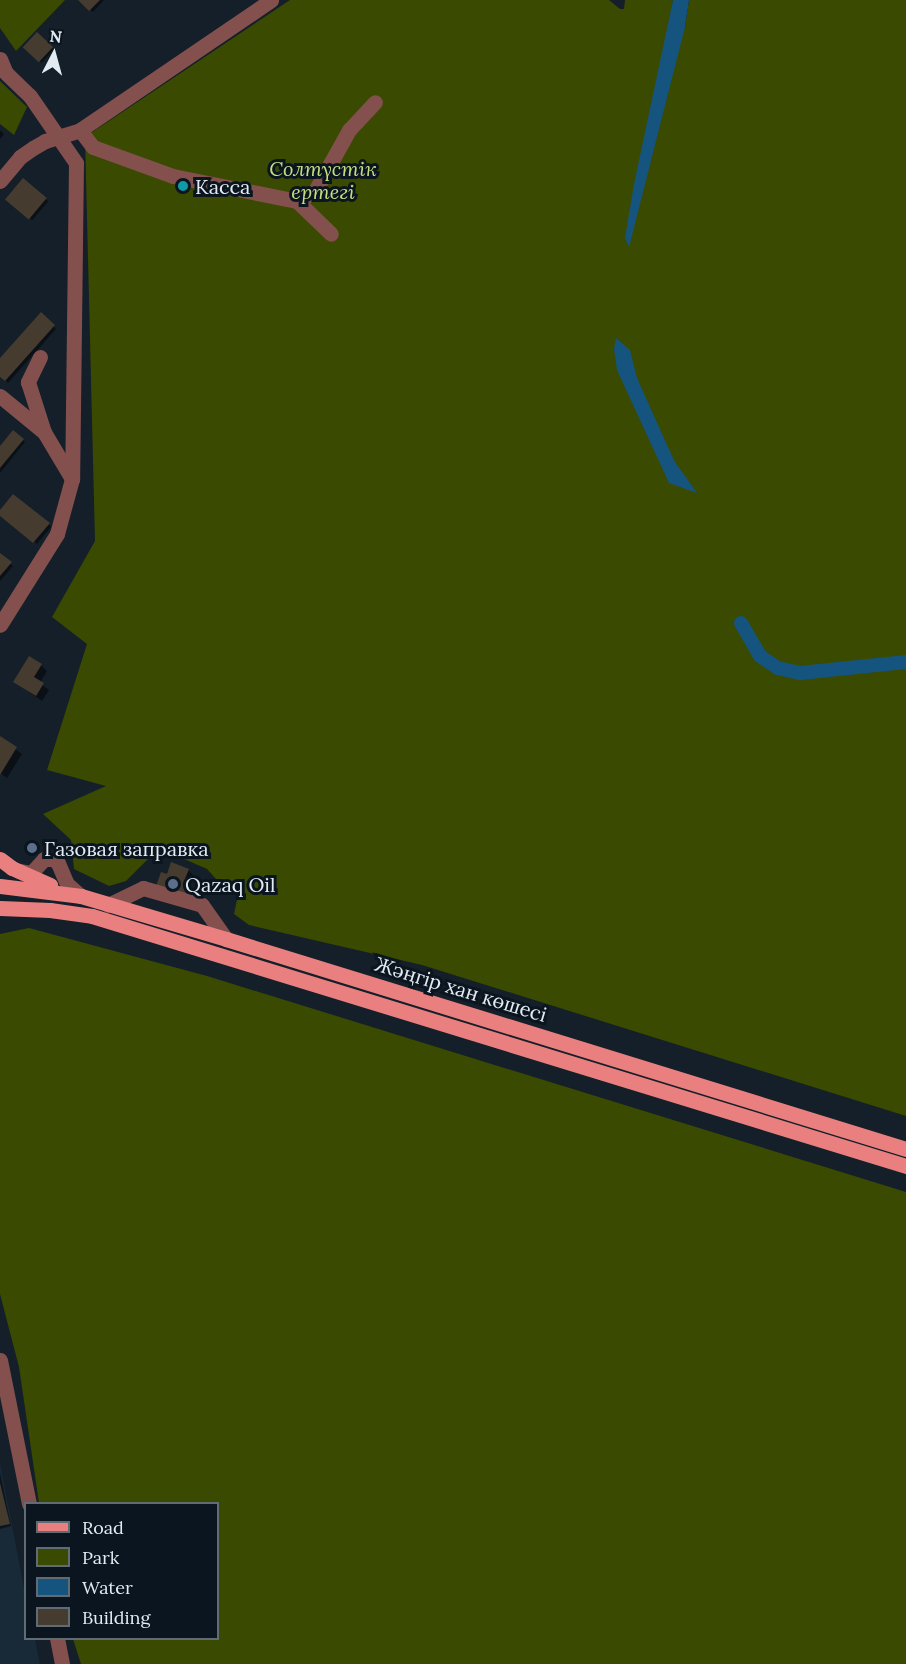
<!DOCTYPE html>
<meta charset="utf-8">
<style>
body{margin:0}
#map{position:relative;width:906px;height:1664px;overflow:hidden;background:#141f29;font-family:Lora,serif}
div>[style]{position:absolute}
.built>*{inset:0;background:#182937}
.green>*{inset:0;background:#3b4a01}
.water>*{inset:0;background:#15547e}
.shadow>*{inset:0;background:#0007;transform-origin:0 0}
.canal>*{height:14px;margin:-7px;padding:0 7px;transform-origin:7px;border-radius:7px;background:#15547e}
.building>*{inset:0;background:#453c2f;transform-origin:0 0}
.minor>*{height:15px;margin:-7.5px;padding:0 7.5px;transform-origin:7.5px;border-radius:7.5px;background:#83504e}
.major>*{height:15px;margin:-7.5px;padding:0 7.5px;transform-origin:7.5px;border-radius:7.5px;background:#e9807f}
.dots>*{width:16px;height:16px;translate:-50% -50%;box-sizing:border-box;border:3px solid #0b151f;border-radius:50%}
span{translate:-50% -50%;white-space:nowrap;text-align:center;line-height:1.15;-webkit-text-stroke:6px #0b151f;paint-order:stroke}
.park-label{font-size:20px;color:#c5df82;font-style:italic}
.poi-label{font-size:20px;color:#e3ebf2}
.left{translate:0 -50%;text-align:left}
.street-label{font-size:20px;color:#e3ebf2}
.legend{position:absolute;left:24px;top:1502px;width:195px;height:138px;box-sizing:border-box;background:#0b151f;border:2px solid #616b73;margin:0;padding:8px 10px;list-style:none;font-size:18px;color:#e3ebf2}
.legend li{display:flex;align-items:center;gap:12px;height:30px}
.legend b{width:30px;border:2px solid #616b73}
.north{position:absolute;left:24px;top:24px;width:60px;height:60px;-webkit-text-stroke:4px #0b151f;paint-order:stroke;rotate:6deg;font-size:16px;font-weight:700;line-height:24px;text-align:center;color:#e3ebf2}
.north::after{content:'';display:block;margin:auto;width:21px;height:27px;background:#e3ebf2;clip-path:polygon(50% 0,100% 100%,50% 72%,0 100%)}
</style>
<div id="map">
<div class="built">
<i style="clip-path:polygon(0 1463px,25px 1593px,26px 1638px,35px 1639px,40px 1664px,0 1664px)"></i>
</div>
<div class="green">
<i style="clip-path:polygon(0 0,65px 0,16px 51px,0 28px)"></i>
<i style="clip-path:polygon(290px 0,609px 0,620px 9px,624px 9px,625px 0,673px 0,658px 78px,685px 27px,689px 0,906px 0,906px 1116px,422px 965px,249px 925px,234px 914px,238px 895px,224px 888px,207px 869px,159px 848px,126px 881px,109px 886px,74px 869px,71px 840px,43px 814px,106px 786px,47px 770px,87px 644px,52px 617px,95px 541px,85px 137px)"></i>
<i style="clip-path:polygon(0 81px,27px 107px,14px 135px,0 124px)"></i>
<i style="clip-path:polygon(29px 928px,207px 976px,906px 1192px,906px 1664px,81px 1664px,73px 1639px,218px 1638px,218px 1504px,39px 1503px,19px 1367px,0 1294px,0 934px)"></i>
</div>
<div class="water">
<i style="clip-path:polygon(673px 0,689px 0,685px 27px,629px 247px,625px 238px,634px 184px)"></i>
<i style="clip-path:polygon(616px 338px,630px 350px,637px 378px,667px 445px,675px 462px,697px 493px,669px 483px,617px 370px,614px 349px)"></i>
</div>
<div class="shadow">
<i style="clip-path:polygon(80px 0,104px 0,93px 12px)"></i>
<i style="left:37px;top:34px;width:23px;height:18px;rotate:43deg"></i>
<i style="clip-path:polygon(0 130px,4px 134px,0 139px)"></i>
<i style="left:23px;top:180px;width:33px;height:25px;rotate:40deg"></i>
<i style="clip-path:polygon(181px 185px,187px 186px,189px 191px,183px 190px)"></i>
<i style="clip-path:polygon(41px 315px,56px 329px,8px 383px,0 375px,0 361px)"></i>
<i style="clip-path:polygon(13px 432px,25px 442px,0 473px,0 448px)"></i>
<i style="clip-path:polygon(0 512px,49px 524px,51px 527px,37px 544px)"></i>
<i style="clip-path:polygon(0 555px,13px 566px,0 581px)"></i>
<i style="clip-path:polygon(41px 665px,47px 671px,40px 683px,49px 690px,42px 701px,15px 682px)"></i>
<i style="clip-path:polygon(0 738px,22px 754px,7px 778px,0 773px)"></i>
<i style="clip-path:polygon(188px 870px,194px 876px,189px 889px,193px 893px,190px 904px,168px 876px)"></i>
<i style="clip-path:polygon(0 1472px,11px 1526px,0 1529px)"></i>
</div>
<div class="canal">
<i style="left:741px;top:623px;width:38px;rotate:60deg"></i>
<i style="left:760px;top:656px;width:22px;rotate:34deg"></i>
<i style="left:778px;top:668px;width:23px;rotate:13deg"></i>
<i style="left:800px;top:673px;width:107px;rotate:-5.9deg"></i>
</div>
<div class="building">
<i style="clip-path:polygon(78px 0,100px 0,89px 11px)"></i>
<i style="left:37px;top:32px;width:22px;height:21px;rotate:43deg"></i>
<i style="left:23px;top:178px;width:31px;height:28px;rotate:40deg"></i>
<i style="clip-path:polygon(41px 312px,55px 325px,5px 381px,0 377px,0 358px)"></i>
<i style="clip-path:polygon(13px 430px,24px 439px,0 468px,0 446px)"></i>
<i style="clip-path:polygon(13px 494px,50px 523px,33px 543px,0 516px,0 510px)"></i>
<i style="clip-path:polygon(0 553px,12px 562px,0 576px)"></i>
<i style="clip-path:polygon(29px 656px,42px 664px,34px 677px,44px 683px,36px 696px,13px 682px)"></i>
<i style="clip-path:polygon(0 736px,17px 747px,0 775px)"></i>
<i style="clip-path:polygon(171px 862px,189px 869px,183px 884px,188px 885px,184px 899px,155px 889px,161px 872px,167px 874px)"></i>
<i style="clip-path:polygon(0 1483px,10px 1524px,0 1526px)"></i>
</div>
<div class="minor">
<i style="left:0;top:59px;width:15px;rotate:67deg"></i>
<i style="left:6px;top:73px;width:33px;rotate:44deg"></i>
<i style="left:30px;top:96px;width:81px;rotate:55.5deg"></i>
<i style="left:76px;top:163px;width:316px;rotate:90.7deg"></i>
<i style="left:72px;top:479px;width:57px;rotate:105.3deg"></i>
<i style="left:57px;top:534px;width:107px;rotate:122.1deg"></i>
<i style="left:80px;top:130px;width:21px;rotate:53deg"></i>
<i style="left:93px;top:147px;width:85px;rotate:19.9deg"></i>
<i style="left:173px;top:176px;width:126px;rotate:11.4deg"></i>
<i style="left:297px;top:201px;width:47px;rotate:44.1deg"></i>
<i style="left:0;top:181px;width:31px;rotate:-50deg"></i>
<i style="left:20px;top:157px;width:16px;rotate:-35deg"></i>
<i style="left:33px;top:148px;width:14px;rotate:-30deg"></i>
<i style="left:45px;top:141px;width:37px;rotate:-17deg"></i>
<i style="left:80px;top:130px;width:231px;rotate:-34.2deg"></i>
<i style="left:297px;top:201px;width:21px;rotate:-29deg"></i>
<i style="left:315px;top:191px;width:70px;rotate:-60.9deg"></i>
<i style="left:349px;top:130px;width:38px;rotate:-47deg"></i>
<i style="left:40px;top:357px;width:28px;rotate:116deg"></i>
<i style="left:28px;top:382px;width:52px;rotate:72.3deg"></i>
<i style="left:0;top:396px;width:57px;rotate:39.3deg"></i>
<i style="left:44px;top:432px;width:55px;rotate:59.2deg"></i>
<i style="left:19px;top:871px;width:12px;rotate:9deg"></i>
<i style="left:31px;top:873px;width:19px;rotate:-47deg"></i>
<i style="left:44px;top:859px;width:9px"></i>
<i style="left:53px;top:859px;width:6px;rotate:39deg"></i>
<i style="left:58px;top:863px;width:23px;rotate:67deg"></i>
<i style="left:67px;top:884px;width:18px;rotate:41deg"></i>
<i style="left:108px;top:905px;width:39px;rotate:-26deg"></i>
<i style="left:143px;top:888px;width:61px;rotate:16.1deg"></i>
<i style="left:202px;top:905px;width:42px;rotate:54.8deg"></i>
<i style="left:0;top:1360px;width:147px;rotate:78.6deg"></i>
<i style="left:57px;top:1638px;width:26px;rotate:79deg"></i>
</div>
<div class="major">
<i style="left:0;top:859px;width:15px;rotate:37deg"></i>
<i style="left:12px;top:868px;width:42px;rotate:24.1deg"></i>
<i style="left:0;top:886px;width:82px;rotate:7deg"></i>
<i style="left:81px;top:896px;width:151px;rotate:16.5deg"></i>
<i style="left:226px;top:939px;width:712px;rotate:17.16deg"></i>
<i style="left:0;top:908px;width:50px;rotate:2.3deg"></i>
<i style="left:50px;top:910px;width:42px;rotate:8.1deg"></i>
<i style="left:92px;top:916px;width:852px;rotate:17.07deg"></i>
</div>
<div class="dots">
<i style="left:183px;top:186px;background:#0f9aa8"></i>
<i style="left:32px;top:848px;background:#5c6f8a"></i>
<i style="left:173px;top:884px;background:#5c6f8a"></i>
</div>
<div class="park-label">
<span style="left:323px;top:180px">Солтүстік<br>ертегі</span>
</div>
<div class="poi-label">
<span class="left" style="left:195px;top:186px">Касса</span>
<span class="left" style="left:44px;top:848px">Газовая заправка</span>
<span class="left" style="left:185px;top:884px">Qazaq Oil</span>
</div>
<div class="street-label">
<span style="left:461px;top:989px;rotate:17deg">Жәңгір хан көшесі</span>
</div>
<ul class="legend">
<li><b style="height:8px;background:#e9807f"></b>Road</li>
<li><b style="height:16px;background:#3b4a01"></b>Park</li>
<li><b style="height:16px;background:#15547e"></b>Water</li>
<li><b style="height:16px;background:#453c2f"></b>Building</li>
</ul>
<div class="north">N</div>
</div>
